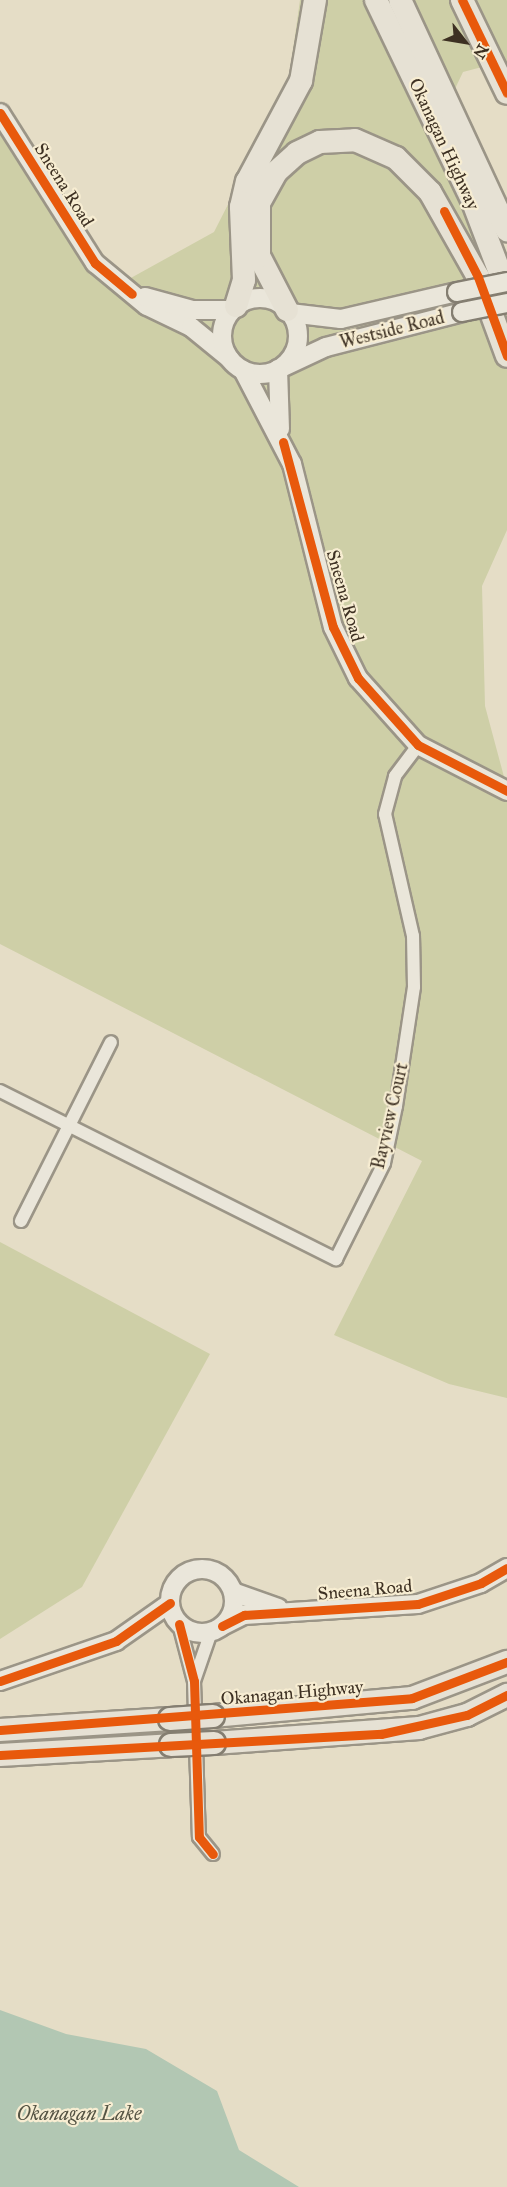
<!DOCTYPE html>
<style>
body{margin:0}
#map{position:relative;width:507px;height:2187px;overflow:hidden;background:#e5ddc6;font-family:"IM FELL Great Primer",serif}
div>[style]{position:absolute}
.green>*{inset:0;background:#cecfa7}
.water>*{inset:0;background:#b2c7b3}
.roads{filter:drop-shadow(2px 0 #9b9587) drop-shadow(-2px 0 #9b9587) drop-shadow(0 2px #9b9587) drop-shadow(0 -2px #9b9587)}
.street>*{height:12px;margin:-6px;padding:0 6px;transform-origin:6px;border-radius:6px;background:#eae6da}
.secondary>*{height:18px;margin:-9px;padding:0 9px;transform-origin:9px;border-radius:9px;background:#eae6da}
.secondary>.ring{margin:-9px;padding:0;box-sizing:content-box;background:none;border:18px solid #eae6da;border-radius:50%}
.highway>*{height:22px;margin:-11px;padding:0 11px;transform-origin:11px;border-radius:11px;background:#e6e1d4}
.bridges{filter:drop-shadow(2px 0 #847e71) drop-shadow(-2px 0 #847e71) drop-shadow(0 2px #847e71) drop-shadow(0 -2px #847e71)}
.secondary-bridge>*{height:18px;margin:-9px;padding:0 9px;transform-origin:9px;border-radius:9px;background:#eae6da}
.highway-bridge>*{height:22px;margin:-11px;padding:0 11px;transform-origin:11px;border-radius:11px;background:#e6e1d4}
.cycleway>*{height:9px;margin:-4.5px;padding:0 4.5px;transform-origin:4.5px;border-radius:4.5px;background:#e8590c}
span{translate:-50% -50%;white-space:nowrap;text-align:center;line-height:1.15;-webkit-text-stroke:4.5px #f7edd2;paint-order:stroke}
.street-label{font-size:18px;color:#3d3022}
.water-label{font-size:20px;color:#555444;font-style:italic}
.north{position:absolute;left:435px;top:12px;width:60px;height:60px;-webkit-text-stroke:4px #f7edd2;paint-order:stroke;rotate:121deg;font-size:16px;font-weight:700;line-height:24px;text-align:center;color:#3d3022}
.north::after{content:'';display:block;margin:auto;width:21px;height:27px;background:#3d3022;clip-path:polygon(50% 0,100% 100%,50% 72%,0 100%)}
</style>
<div id="map">
<div class="green">
<i style="clip-path:polygon(300px 0,507px 0,507px 78px,482px 67px,463px 72px,453px 93px,507px 300px,507px 530px,482px 586px,485px 706px,507px 788px,507px 1398px,449px 1384px,334px 1335px,422px 1161px,0 944px,0 108px,100px 254px,129px 279px,214px 232px,288px 86px)"></i>
<i style="clip-path:polygon(0 1242px,210px 1354px,82px 1587px,0 1639px)"></i>
</div>
<div class="water">
<i style="clip-path:polygon(0 2010px,66px 2034px,146px 2049px,217px 2091px,239px 2150px,299px 2187px,0 2187px)"></i>
</div>
<div class="roads">
<div class="street">
<i style="left:0;top:1091px;width:376px;rotate:26.6deg"></i>
<i style="left:336px;top:1259px;width:107px;rotate:-63.4deg"></i>
<i style="left:384px;top:1163px;width:58px;rotate:-78.1deg"></i>
<i style="left:396px;top:1106px;width:120px;rotate:-81.4deg"></i>
<i style="left:414px;top:987px;width:51px;rotate:-91.1deg"></i>
<i style="left:413px;top:936px;width:125px;rotate:-102.9deg"></i>
<i style="left:385px;top:814px;width:39px;rotate:-75deg"></i>
<i style="left:395px;top:776px;width:39px;rotate:-53deg"></i>
<i style="left:21px;top:1221px;width:200px;rotate:-63.3deg"></i>
<i style="left:179px;top:1624px;width:59px;rotate:75.3deg"></i>
<i style="left:194px;top:1681px;width:156px;rotate:88.2deg"></i>
<i style="left:199px;top:1837px;width:22px;rotate:51deg"></i>
<i style="left:194px;top:1681px;width:52px;rotate:-70.9deg"></i>
</div>
<div class="secondary">
<i style="left:0;top:113px;width:178px;rotate:57.7deg"></i>
<i style="left:95px;top:263px;width:67px;rotate:39.6deg"></i>
<i style="left:147px;top:306px;width:49px;rotate:25.5deg"></i>
<i style="left:191px;top:327px;width:49px;rotate:39.2deg"></i>
<i style="left:145px;top:297px;width:50px;rotate:15.2deg"></i>
<i style="left:193px;top:310px;width:39px"></i>
<i class="ring" style="left:222px;top:298px;width:58px;height:58px"></i>
<i style="left:290px;top:313px;width:51px;rotate:6.7deg"></i>
<i style="left:341px;top:319px;width:119px;rotate:-13.1deg"></i>
<i style="left:283px;top:367px;width:47px;rotate:-24.9deg"></i>
<i style="left:326px;top:347px;width:140px;rotate:-14.4deg"></i>
<i style="left:278px;top:369px;width:60px;rotate:88.1deg"></i>
<i style="left:243px;top:370px;width:106px;rotate:62.5deg"></i>
<i style="left:292px;top:464px;width:168px;rotate:75.9deg"></i>
<i style="left:333px;top:627px;width:57px;rotate:63.9deg"></i>
<i style="left:358px;top:678px;width:90px;rotate:48.2deg"></i>
<i style="left:418px;top:745px;width:100px;rotate:27.3deg"></i>
<i class="ring" style="left:170px;top:1569px;width:46px;height:46px"></i>
<i style="left:233px;top:1592px;width:48px;rotate:19.6deg"></i>
<i style="left:222px;top:1626px;width:25px;rotate:-27deg"></i>
<i style="left:244px;top:1615px;width:174px;rotate:-3.6deg"></i>
<i style="left:418px;top:1604px;width:66px;rotate:-18.4deg"></i>
<i style="left:481px;top:1583px;width:30px;rotate:-30deg"></i>
<i style="left:0;top:1681px;width:123px;rotate:-19deg"></i>
<i style="left:116px;top:1641px;width:66px;rotate:-35.1deg"></i>
</div>
<div class="highway">
<i style="left:376px;top:0;width:224px;rotate:64.3deg"></i>
<i style="left:473px;top:202px;width:95px;rotate:69.1deg"></i>
<i style="left:400px;top:0;width:254px;rotate:65.1deg"></i>
<i style="left:462px;top:0;width:103px;rotate:64.2deg"></i>
<i style="left:236px;top:306px;width:27px;rotate:-73deg"></i>
<i style="left:244px;top:280px;width:73px;rotate:-92.4deg"></i>
<i style="left:241px;top:207px;width:26px;rotate:-77deg"></i>
<i style="left:247px;top:182px;width:115px;rotate:-61.9deg"></i>
<i style="left:301px;top:81px;width:82px;rotate:-80.2deg"></i>
<i style="left:287px;top:310px;width:61px;rotate:-117.4deg"></i>
<i style="left:259px;top:256px;width:53px;rotate:-90deg"></i>
<i style="left:259px;top:203px;width:35px;rotate:-61deg"></i>
<i style="left:276px;top:172px;width:28px;rotate:-42deg"></i>
<i style="left:297px;top:153px;width:25px;rotate:-26deg"></i>
<i style="left:320px;top:142px;width:35px;rotate:-3deg"></i>
<i style="left:355px;top:140px;width:45px;rotate:23.7deg"></i>
<i style="left:396px;top:158px;width:48px;rotate:45deg"></i>
<i style="left:430px;top:192px;width:98px;rotate:60.5deg"></i>
<i style="left:478px;top:277px;width:84px;rotate:69.8deg"></i>
<i style="left:213px;top:1716px;width:200px;rotate:-5.2deg"></i>
<i style="left:412px;top:1698px;width:102px;rotate:-20.8deg"></i>
<i style="left:0;top:1730px;width:170px;rotate:-3.7deg"></i>
<i style="left:214px;top:1743px;width:206px;rotate:-4.2deg"></i>
<i style="left:419px;top:1728px;width:50px;rotate:-15.2deg"></i>
<i style="left:467px;top:1715px;width:45px;rotate:-26.6deg"></i>
<i style="left:0;top:1755px;width:171px;rotate:-3.3deg"></i>
</div>
</div>
<div class="bridges">
<div class="secondary-bridge">
<i style="left:457px;top:292px;width:51px;rotate:-11.3deg"></i>
<i style="left:462px;top:312px;width:46px;rotate:-11.3deg"></i>
</div>
<div class="highway-bridge">
<i style="left:170px;top:1719px;width:43px;rotate:-4deg"></i>
<i style="left:171px;top:1745px;width:43px;rotate:-2.7deg"></i>
</div>
</div>
<div class="cycleway">
<i style="left:462px;top:0;width:103px;rotate:64.2deg"></i>
<i style="left:0;top:113px;width:178px;rotate:57.7deg"></i>
<i style="left:95px;top:263px;width:48px;rotate:40deg"></i>
<i style="left:444px;top:211px;width:74px;rotate:62.7deg"></i>
<i style="left:478px;top:277px;width:84px;rotate:69.8deg"></i>
<i style="left:283px;top:442px;width:192px;rotate:74.9deg"></i>
<i style="left:333px;top:627px;width:57px;rotate:63.9deg"></i>
<i style="left:358px;top:678px;width:90px;rotate:48.2deg"></i>
<i style="left:418px;top:745px;width:100px;rotate:27.3deg"></i>
<i style="left:179px;top:1624px;width:59px;rotate:75.3deg"></i>
<i style="left:194px;top:1681px;width:156px;rotate:88.2deg"></i>
<i style="left:199px;top:1837px;width:22px;rotate:51deg"></i>
<i style="left:222px;top:1626px;width:25px;rotate:-27deg"></i>
<i style="left:244px;top:1615px;width:174px;rotate:-3.6deg"></i>
<i style="left:418px;top:1604px;width:66px;rotate:-18.4deg"></i>
<i style="left:481px;top:1583px;width:30px;rotate:-30deg"></i>
<i style="left:0;top:1681px;width:123px;rotate:-19deg"></i>
<i style="left:116px;top:1641px;width:66px;rotate:-35.1deg"></i>
<i style="left:0;top:1730px;width:413px;rotate:-4.4deg"></i>
<i style="left:412px;top:1698px;width:102px;rotate:-20.8deg"></i>
<i style="left:0;top:1755px;width:382px;rotate:-3.2deg"></i>
<i style="left:381px;top:1734px;width:88px;rotate:-12.5deg"></i>
<i style="left:467px;top:1715px;width:45px;rotate:-26.6deg"></i>
</div>
<div class="street-label">
<span style="left:444px;top:144px;rotate:65deg">Okanagan Highway</span>
<span style="left:64px;top:185px;rotate:58deg">Sneena Road</span>
<span style="left:392px;top:330px;rotate:-14deg">Westside Road</span>
<span style="left:345px;top:596px;rotate:74deg">Sneena Road</span>
<span style="left:390px;top:1116px;rotate:-77deg">Bayview Court</span>
<span style="left:365px;top:1590px;rotate:-5deg">Sneena Road</span>
<span style="left:292px;top:1693px;rotate:-5deg">Okanagan Highway</span>
</div>
<div class="water-label">
<span style="left:79px;top:2113px">Okanagan Lake</span>
</div>
<div class="north">N</div>
</div>
